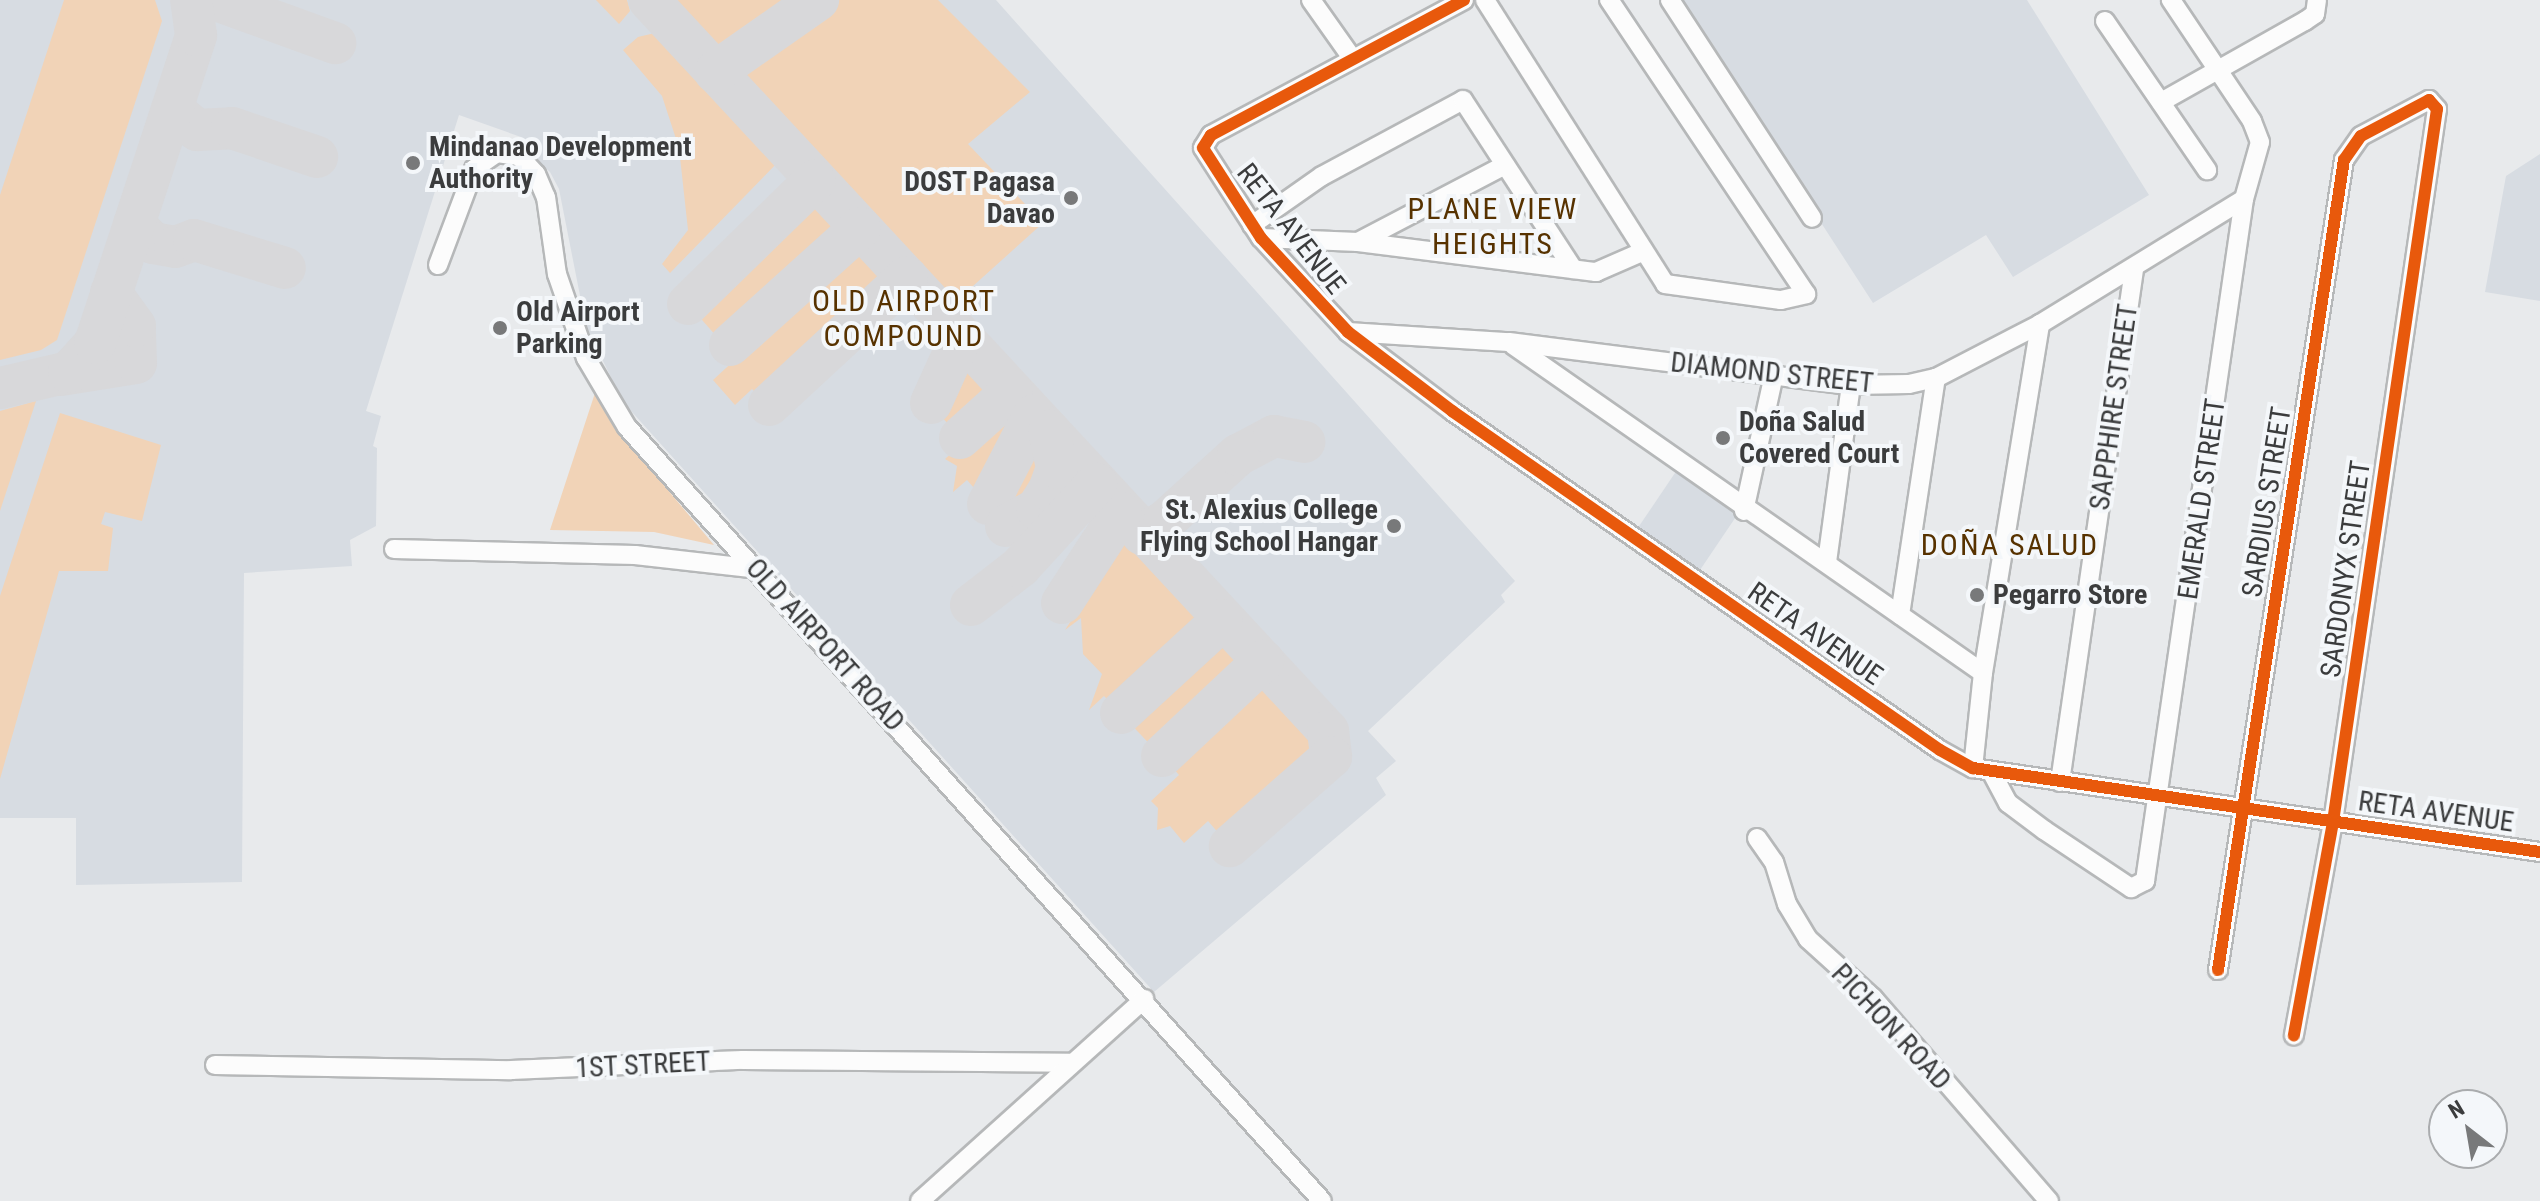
<!DOCTYPE html>
<meta charset="utf-8">
<style>
body{margin:0}
#map{position:relative;width:2540px;height:1201px;overflow:hidden;background:#e8eaec;font-family:"Roboto Condensed",sans-serif}
div>[style]{position:absolute}
.built>*{inset:0;background:#d7dce2;transform-origin:0 0}
.green>*{inset:0;background:#f1d3b7}
.taxiway>*{height:42px;margin:-21px;padding:0 21px;transform-origin:21px;border-radius:21px;background:#d8d8da}
.roads{filter:drop-shadow(2px 0 #b6b8b9) drop-shadow(-2px 0 #b6b8b9) drop-shadow(0 2px #b6b8b9) drop-shadow(0 -2px #b6b8b9)}
.minor>*{height:18px;margin:-9px;padding:0 9px;transform-origin:9px;border-radius:9px;background:#fcfcfc}
.cycleway>*{height:12px;margin:-6px;padding:0 6px;transform-origin:6px;border-radius:6px;background:#e8590c}
.dots>*{width:22px;height:22px;translate:-50% -50%;box-sizing:border-box;border:4px solid #f4f7fa;border-radius:50%}
span{translate:-50% -50%;white-space:nowrap;text-align:center;line-height:1.15;-webkit-text-stroke:8px #f4f7fa;paint-order:stroke}
.poi-label{font-size:28px;color:#3b3c3d;font-weight:700}
.left{translate:0 -50%;text-align:left}
.right{translate:-100% -50%;text-align:right}
.street-label{font-size:28px;color:#3b3c3d}
.neighbourhood-label{font-size:30px;color:#573200;letter-spacing:2px}
.north{position:absolute;left:2428px;top:1089px;width:80px;height:80px;box-sizing:border-box;background:#f4f7fa;border:2px solid #aaacae;border-radius:50%;rotate:329deg;font-size:22px;font-weight:700;line-height:32px;text-align:center;color:#3b3c3d}
.north::after{content:'';display:block;margin:auto;width:28px;height:36px;background:#78797a;clip-path:polygon(50% 0,100% 100%,50% 72%,0 100%)}
</style>
<div id="map">
<div class="built">
<i style="clip-path:polygon(0 0,996px 0,1515px 581px,1501px 595px,1505px 602px,1368px 731px,1396px 761px,1376px 778px,1386px 795px,1154px 992px,623px 402px,586px 326px,559px 189px,550px 172px,530px 154px,529px 144px,521px 137px,459px 115px,366px 411px,381px 416px,373px 446px,377px 448px,376px 526px,350px 540px,352px 566px,244px 573px,242px 882px,76px 885px,76px 818px,0 818px)"></i>
<i style="clip-path:polygon(1677px 0,2027px 0,2149px 195px,2013px 277px,1986px 235px,1873px 303px)"></i>
<i style="clip-path:polygon(2540px 154px,2540px 301px,2485px 292px,2506px 176px)"></i>
<i style="left:1677px;top:470px;width:75px;height:71px;rotate:34deg"></i>
</div>
<div class="green">
<i style="clip-path:polygon(64px 0,155px 0,162px 21px,57px 340px,41px 350px,0 360px,0 195px)"></i>
<i style="clip-path:polygon(596px 0,627px 0,630px 11px,619px 24px)"></i>
<i style="clip-path:polygon(669px 0,803px 0,724px 52px,715px 49px)"></i>
<i style="clip-path:polygon(826px 0,938px 0,1030px 92px,968px 144px,1043px 223px,953px 304px,733px 68px)"></i>
<i style="clip-path:polygon(659px 32px,779px 161px,670px 273px,662px 264px,688px 230px,679px 148px,662px 96px,623px 50px,638px 37px)"></i>
<i style="clip-path:polygon(817px 204px,842px 230px,836px 242px,725px 346px,695px 312px,805px 206px)"></i>
<i style="clip-path:polygon(855px 245px,887px 277px,889px 287px,765px 402px,752px 389px,735px 405px,713px 380px,739px 356px,735px 351px)"></i>
<i style="clip-path:polygon(964px 363px,990px 388px,992px 400px,957px 434px,940px 415px,939px 401px)"></i>
<i style="clip-path:polygon(595px 393px,625px 439px,714px 545px,654px 532px,550px 530px)"></i>
<i style="clip-path:polygon(36px 401px,0 511px,0 411px)"></i>
<i style="clip-path:polygon(1002px 408px,1019px 419px,1021px 430px,981px 496px,967px 480px,953px 492px,957px 466px,945px 459px)"></i>
<i style="clip-path:polygon(60px 413px,161px 445px,142px 521px,105px 512px,101px 524px,113px 528px,108px 571px,59px 571px,0 779px,0 596px)"></i>
<i style="clip-path:polygon(1030px 442px,1040px 442px,1050px 460px,1046px 481px,1026px 510px,999px 517px,993px 511px)"></i>
<i style="clip-path:polygon(1118px 526px,1210px 625px,1116px 708px,1104px 696px,1089px 710px,1102px 674px,1083px 654px,1081px 618px,1065px 630px,1076px 613px,1068px 607px)"></i>
<i style="clip-path:polygon(1218px 635px,1250px 669px,1209px 707px,1205px 704px,1159px 754px,1125px 718px)"></i>
<i style="clip-path:polygon(1256px 675px,1321px 745px,1320px 758px,1231px 837px,1221px 836px,1208px 821px,1184px 843px,1170px 826px,1157px 830px,1158px 808px,1151px 801px,1179px 775px,1166px 760px,1200px 729px,1205px 734px,1220px 720px,1216px 714px)"></i>
</div>
<div class="taxiway">
<i style="left:216px;top:0;width:127px;rotate:19.9deg"></i>
<i style="left:649px;top:0;width:998px;rotate:47.11deg"></i>
<i style="left:1328px;top:731px;width:26px;rotate:83deg"></i>
<i style="left:1331px;top:757px;width:135px;rotate:138.6deg"></i>
<i style="left:715px;top:72px;width:126px;rotate:-35deg"></i>
<i style="left:172px;top:109px;width:33px;rotate:40deg"></i>
<i style="left:197px;top:130px;width:35px;rotate:-3deg"></i>
<i style="left:232px;top:128px;width:90px;rotate:18.8deg"></i>
<i style="left:134px;top:224px;width:27px;rotate:45deg"></i>
<i style="left:153px;top:243px;width:22px;rotate:10deg"></i>
<i style="left:175px;top:247px;width:20px;rotate:-20deg"></i>
<i style="left:194px;top:240px;width:95px;rotate:17.1deg"></i>
<i style="left:688px;top:304px;width:177px;rotate:-44.3deg"></i>
<i style="left:730px;top:345px;width:175px;rotate:-42deg"></i>
<i style="left:61px;top:375px;width:76px;rotate:-9.1deg"></i>
<i style="left:136px;top:363px;width:37px;rotate:-92deg"></i>
<i style="left:135px;top:326px;width:41px;rotate:-126deg"></i>
<i style="left:0;top:388px;width:71px;rotate:-13.1deg"></i>
<i style="left:69px;top:372px;width:39px;rotate:-48deg"></i>
<i style="left:95px;top:343px;width:324px;rotate:-71.8deg"></i>
<i style="left:196px;top:35px;width:35px;rotate:-98deg"></i>
<i style="left:931px;top:403px;width:72px;rotate:-65.6deg"></i>
<i style="left:769px;top:405px;width:188px;rotate:-42.8deg"></i>
<i style="left:960px;top:438px;width:70px;rotate:-42.1deg"></i>
<i style="left:988px;top:504px;width:100px;rotate:-62.7deg"></i>
<i style="left:1006px;top:526px;width:35px;rotate:-29deg"></i>
<i style="left:1037px;top:509px;width:22px;rotate:-58deg"></i>
<i style="left:1049px;top:490px;width:23px;rotate:-70deg"></i>
<i style="left:1057px;top:468px;width:38px;rotate:-102deg"></i>
<i style="left:1142px;top:534px;width:25px;rotate:-29deg"></i>
<i style="left:1164px;top:522px;width:100px;rotate:-42.2deg"></i>
<i style="left:1238px;top:455px;width:41px;rotate:-27.8deg"></i>
<i style="left:1274px;top:436px;width:31px;rotate:11deg"></i>
<i style="left:1062px;top:603px;width:108px;rotate:-57deg"></i>
<i style="left:971px;top:605px;width:62px;rotate:-37.8deg"></i>
<i style="left:1020px;top:567px;width:113px;rotate:-47.5deg"></i>
<i style="left:1121px;top:713px;width:137px;rotate:-42.6deg"></i>
<i style="left:1162px;top:756px;width:139px;rotate:-43.2deg"></i>
</div>
<div class="roads">
<div class="minor">
<i style="left:1311px;top:0;width:71px;rotate:54.7deg"></i>
<i style="left:1464px;top:0;width:287px;rotate:151.9deg"></i>
<i style="left:1211px;top:135px;width:15px;rotate:122deg"></i>
<i style="left:1203px;top:148px;width:107px;rotate:57.2deg"></i>
<i style="left:1261px;top:238px;width:128px;rotate:47.2deg"></i>
<i style="left:1348px;top:332px;width:131px;rotate:37.2deg"></i>
<i style="left:1452px;top:411px;width:594px;rotate:34.79deg"></i>
<i style="left:1940px;top:750px;width:38px;rotate:29deg"></i>
<i style="left:1973px;top:768px;width:573px;rotate:8.43deg"></i>
<i style="left:1485px;top:0;width:336px;rotate:57.6deg"></i>
<i style="left:1665px;top:284px;width:117px;rotate:7.9deg"></i>
<i style="left:1781px;top:300px;width:26px;rotate:-13deg"></i>
<i style="left:1806px;top:294px;width:354px;rotate:-123.8deg"></i>
<i style="left:1670px;top:0;width:260px;rotate:56.9deg"></i>
<i style="left:2105px;top:21px;width:181px;rotate:55.6deg"></i>
<i style="left:2161px;top:102px;width:165px;rotate:-29.4deg"></i>
<i style="left:2305px;top:21px;width:12px;rotate:-35deg"></i>
<i style="left:2315px;top:14px;width:14px;rotate:-82deg"></i>
<i style="left:1252px;top:225px;width:85px;rotate:-35deg"></i>
<i style="left:1322px;top:176px;width:160px;rotate:-28.3deg"></i>
<i style="left:1463px;top:100px;width:202px;rotate:56.9deg"></i>
<i style="left:1261px;top:238px;width:97px;rotate:2.4deg"></i>
<i style="left:1358px;top:242px;width:240px;rotate:7.2deg"></i>
<i style="left:1596px;top:272px;width:52px;rotate:-23.6deg"></i>
<i style="left:1358px;top:242px;width:166px;rotate:-27.6deg"></i>
<i style="left:438px;top:265px;width:103px;rotate:-69.4deg"></i>
<i style="left:474px;top:169px;width:28px;rotate:-35deg"></i>
<i style="left:497px;top:153px;width:22px;rotate:8deg"></i>
<i style="left:519px;top:156px;width:25px;rotate:47deg"></i>
<i style="left:536px;top:174px;width:25px;rotate:67deg"></i>
<i style="left:546px;top:197px;width:78px;rotate:81.9deg"></i>
<i style="left:557px;top:274px;width:89px;rotate:71deg"></i>
<i style="left:586px;top:358px;width:80px;rotate:59.3deg"></i>
<i style="left:627px;top:427px;width:1040px;rotate:48.08deg"></i>
<i style="left:1348px;top:332px;width:161px;rotate:3.6deg"></i>
<i style="left:1509px;top:342px;width:345px;rotate:7.2deg"></i>
<i style="left:1851px;top:385px;width:58px;rotate:-1deg"></i>
<i style="left:1909px;top:384px;width:28px;rotate:-13deg"></i>
<i style="left:1936px;top:378px;width:117px;rotate:-27.4deg"></i>
<i style="left:2040px;top:324px;width:239px;rotate:-31.5deg"></i>
<i style="left:1513px;top:345px;width:573px;rotate:34.91deg"></i>
<i style="left:1744px;top:511px;width:139px;rotate:-77.6deg"></i>
<i style="left:394px;top:549px;width:241px;rotate:1.4deg"></i>
<i style="left:635px;top:555px;width:123px;rotate:6.5deg"></i>
<i style="left:1827px;top:562px;width:179px;rotate:-82.3deg"></i>
<i style="left:1900px;top:615px;width:240px;rotate:-81.4deg"></i>
<i style="left:1973px;top:768px;width:96px;rotate:-84deg"></i>
<i style="left:1983px;top:673px;width:354px;rotate:-80.7deg"></i>
<i style="left:1992px;top:773px;width:34px;rotate:62deg"></i>
<i style="left:2008px;top:803px;width:45px;rotate:36.9deg"></i>
<i style="left:2044px;top:830px;width:105px;rotate:33.7deg"></i>
<i style="left:2131px;top:888px;width:16px;rotate:-27deg"></i>
<i style="left:2145px;top:881px;width:689px;rotate:-81.74deg"></i>
<i style="left:2244px;top:199px;width:59px;rotate:-74.3deg"></i>
<i style="left:2260px;top:142px;width:22px;rotate:-111deg"></i>
<i style="left:2252px;top:121px;width:146px;rotate:-123.8deg"></i>
<i style="left:2060px;top:782px;width:517px;rotate:-81.78deg"></i>
<i style="left:1757px;top:838px;width:29px;rotate:55deg"></i>
<i style="left:1774px;top:862px;width:44px;rotate:72.8deg"></i>
<i style="left:1787px;top:904px;width:41px;rotate:59deg"></i>
<i style="left:1808px;top:939px;width:88px;rotate:42.2deg"></i>
<i style="left:1873px;top:998px;width:269px;rotate:49.1deg"></i>
<i style="left:2218px;top:970px;width:820px;rotate:-81.16deg"></i>
<i style="left:2344px;top:160px;width:29px;rotate:-55deg"></i>
<i style="left:2361px;top:136px;width:77px;rotate:-27.9deg"></i>
<i style="left:2429px;top:100px;width:12px;rotate:48deg"></i>
<i style="left:2437px;top:109px;width:721px;rotate:98.3deg"></i>
<i style="left:2333px;top:822px;width:217px;rotate:100.4deg"></i>
<i style="left:215px;top:1065px;width:296px;rotate:1deg"></i>
<i style="left:511px;top:1070px;width:232px;rotate:-2.5deg"></i>
<i style="left:743px;top:1060px;width:327px;rotate:0.5deg"></i>
<i style="left:920px;top:1201px;width:302px;rotate:-42deg"></i>
</div>
</div>
<div class="cycleway">
<i style="left:1464px;top:0;width:287px;rotate:151.9deg"></i>
<i style="left:1211px;top:135px;width:15px;rotate:122deg"></i>
<i style="left:1203px;top:148px;width:107px;rotate:57.2deg"></i>
<i style="left:1261px;top:238px;width:128px;rotate:47.2deg"></i>
<i style="left:1348px;top:332px;width:131px;rotate:37.2deg"></i>
<i style="left:1452px;top:411px;width:594px;rotate:34.79deg"></i>
<i style="left:1940px;top:750px;width:38px;rotate:29deg"></i>
<i style="left:1973px;top:768px;width:573px;rotate:8.43deg"></i>
<i style="left:2218px;top:970px;width:820px;rotate:-81.16deg"></i>
<i style="left:2344px;top:160px;width:29px;rotate:-55deg"></i>
<i style="left:2361px;top:136px;width:77px;rotate:-27.9deg"></i>
<i style="left:2429px;top:100px;width:12px;rotate:48deg"></i>
<i style="left:2437px;top:109px;width:721px;rotate:98.3deg"></i>
<i style="left:2333px;top:822px;width:217px;rotate:100.4deg"></i>
</div>
<div class="dots">
<i style="left:413px;top:163px;background:#78797a"></i>
<i style="left:1071px;top:198px;background:#78797a"></i>
<i style="left:500px;top:328px;background:#78797a"></i>
<i style="left:1723px;top:438px;background:#78797a"></i>
<i style="left:1394px;top:526px;background:#78797a"></i>
<i style="left:1977px;top:595px;background:#78797a"></i>
</div>
<div class="poi-label">
<span class="left" style="left:429px;top:163px">Mindanao Development<br>Authority</span>
<span class="right" style="left:1055px;top:198px">DOST Pagasa<br>Davao</span>
<span class="left" style="left:516px;top:328px">Old Airport<br>Parking</span>
<span class="left" style="left:1739px;top:438px">Doña Salud<br>Covered Court</span>
<span class="right" style="left:1378px;top:526px">St. Alexius College<br>Flying School Hangar</span>
<span class="left" style="left:1993px;top:595px">Pegarro Store</span>
</div>
<div class="street-label">
<span style="left:1291px;top:229px;rotate:52deg">RETA AVENUE</span>
<span style="left:1772px;top:373px;rotate:6deg">DIAMOND STREET</span>
<span style="left:2114px;top:407px;rotate:-82deg">SAPPHIRE STREET</span>
<span style="left:2202px;top:499px;rotate:-82deg">EMERALD STREET</span>
<span style="left:2267px;top:502px;rotate:-81deg">SARDIUS STREET</span>
<span style="left:2346px;top:569px;rotate:-82deg">SARDONYX STREET</span>
<span style="left:1815px;top:634px;rotate:35deg">RETA AVENUE</span>
<span style="left:825px;top:645px;rotate:48deg">OLD AIRPORT ROAD</span>
<span style="left:2436px;top:812px;rotate:8deg">RETA AVENUE</span>
<span style="left:1891px;top:1027px;rotate:47deg">PICHON ROAD</span>
<span style="left:643px;top:1065px;rotate:-3deg">1ST STREET</span>
</div>
<div class="neighbourhood-label">
<span style="left:1493px;top:226px">PLANE VIEW<br>HEIGHTS</span>
<span style="left:904px;top:318px">OLD AIRPORT<br>COMPOUND</span>
<span style="left:2010px;top:545px">DOÑA SALUD</span>
</div>
<div class="north">N</div>
</div>
